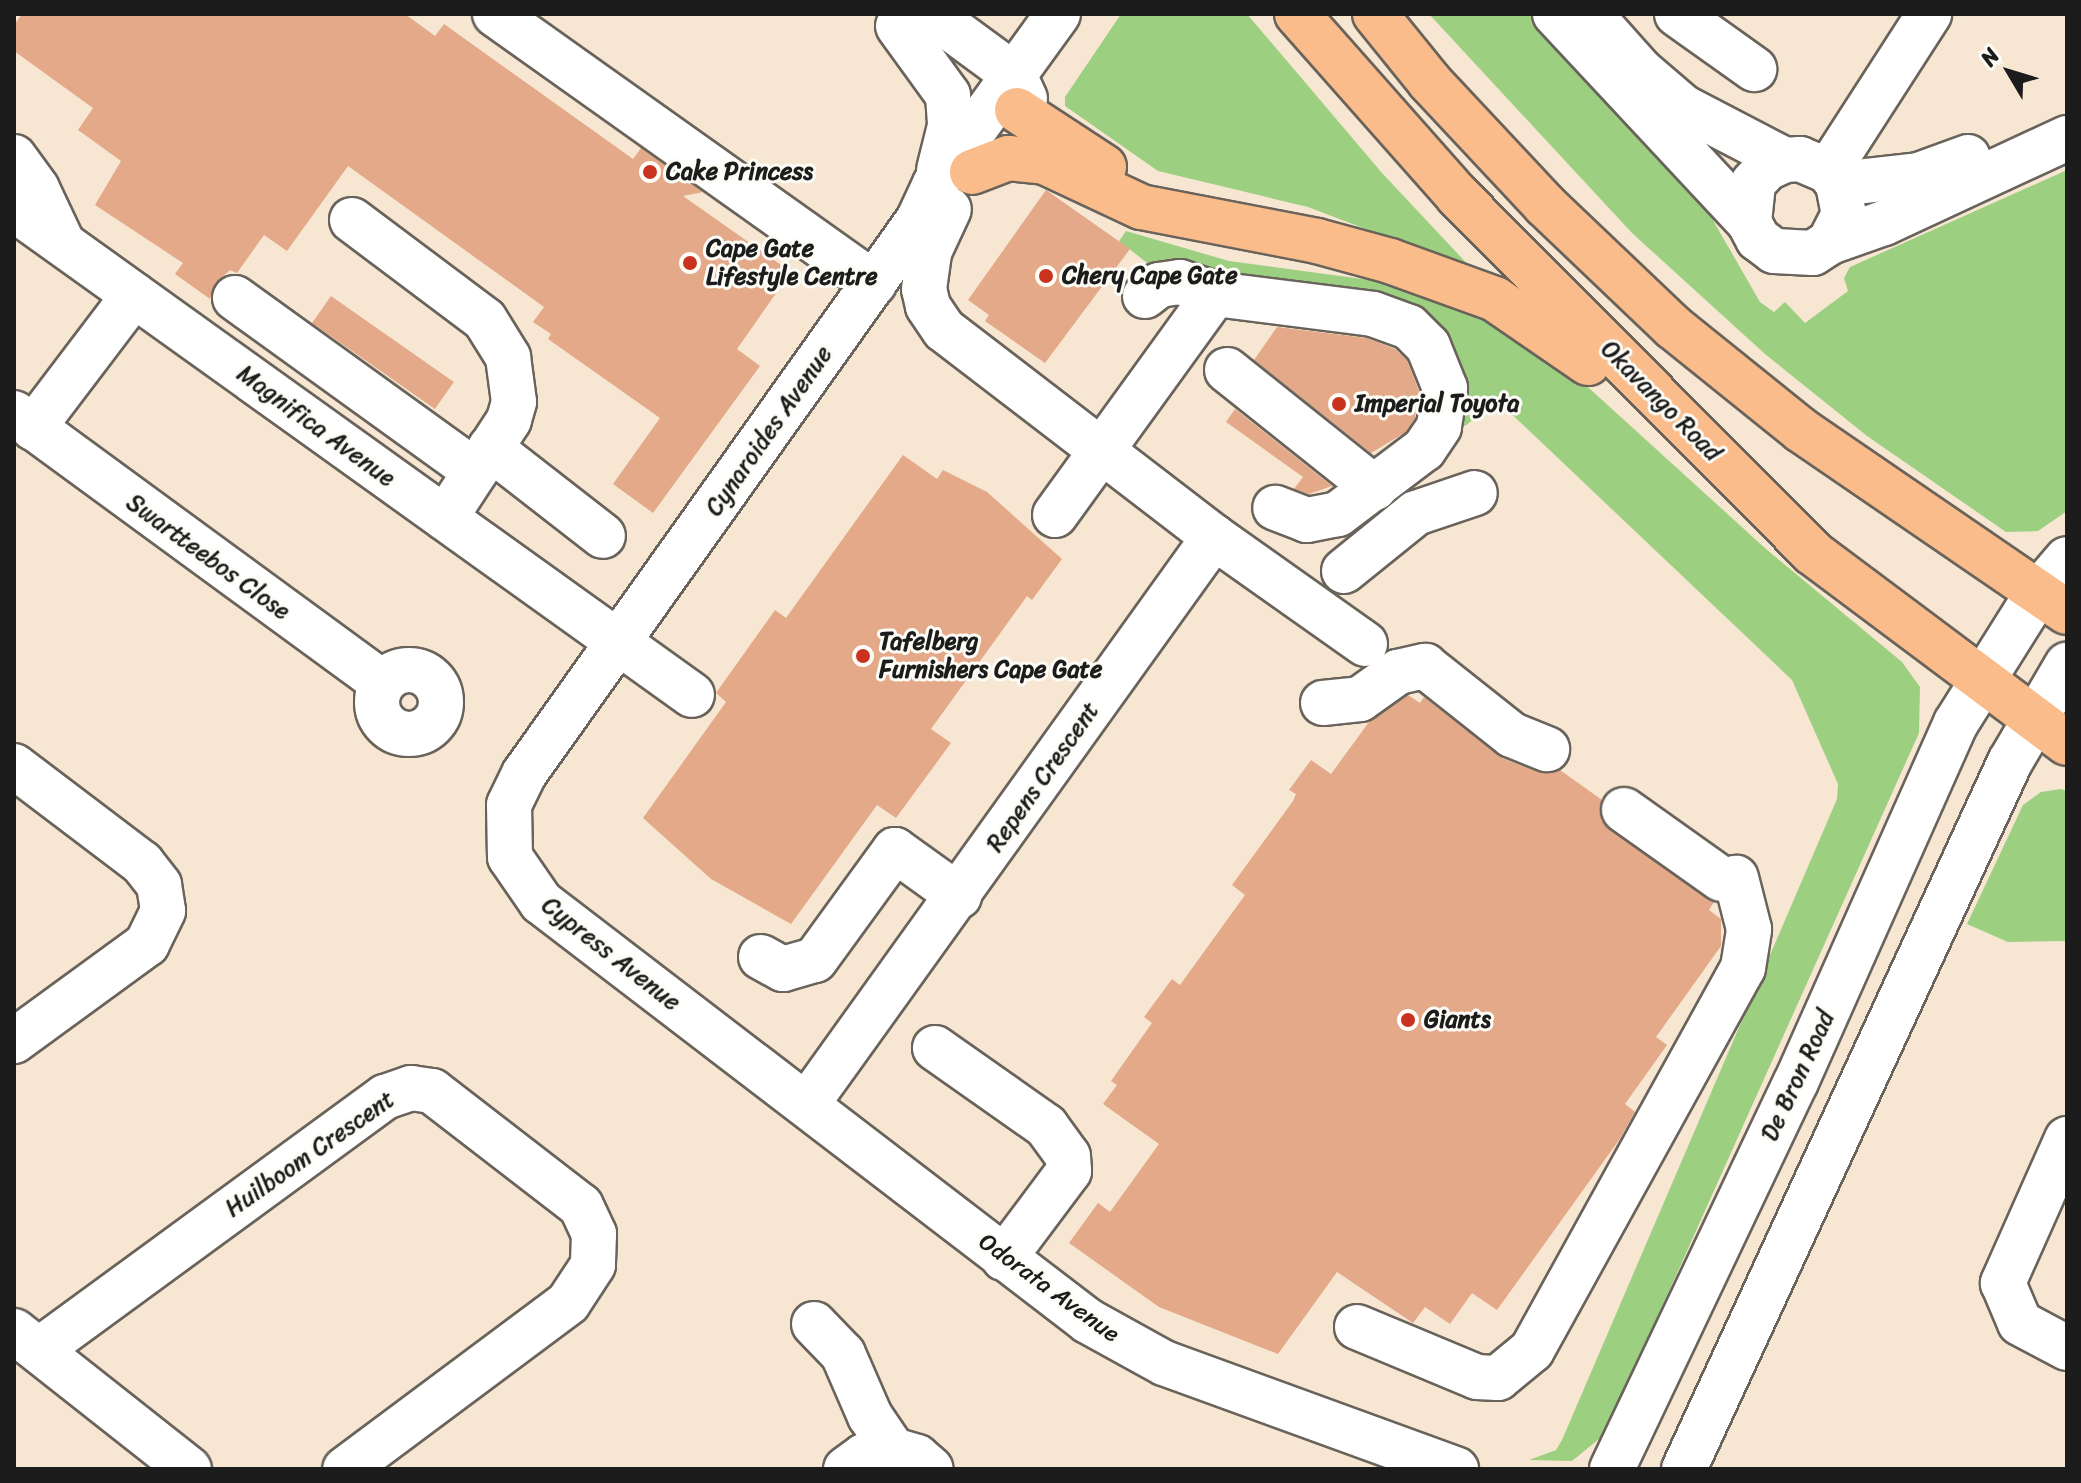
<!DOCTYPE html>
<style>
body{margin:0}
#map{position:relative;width:2081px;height:1483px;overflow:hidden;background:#f7e6d1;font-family:Sriracha,sans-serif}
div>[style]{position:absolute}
.green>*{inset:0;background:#9cd080}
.building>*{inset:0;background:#e3a989;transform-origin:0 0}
.roads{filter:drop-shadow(2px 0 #69635b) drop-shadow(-2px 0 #69635b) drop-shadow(0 2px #69635b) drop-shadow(0 -2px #69635b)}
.minor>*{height:44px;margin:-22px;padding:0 22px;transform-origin:22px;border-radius:22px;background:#fff}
.minor>.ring{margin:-22px;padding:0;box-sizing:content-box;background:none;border:44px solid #fff;border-radius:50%}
.major>*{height:44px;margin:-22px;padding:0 22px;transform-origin:22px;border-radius:22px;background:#f9bc8a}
.dots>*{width:22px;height:22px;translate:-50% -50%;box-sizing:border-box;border:4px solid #fdfcf7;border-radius:50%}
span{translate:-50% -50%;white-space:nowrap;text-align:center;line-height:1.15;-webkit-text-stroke:6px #fdfcf7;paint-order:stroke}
.poi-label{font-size:24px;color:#1c1c1c;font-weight:700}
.left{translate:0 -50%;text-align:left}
.street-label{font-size:24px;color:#1c1c1c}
.frame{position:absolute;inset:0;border:16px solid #1c1c1c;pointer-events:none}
.north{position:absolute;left:1969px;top:32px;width:80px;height:80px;-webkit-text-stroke:6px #fdfcf7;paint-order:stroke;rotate:308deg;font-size:22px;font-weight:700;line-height:32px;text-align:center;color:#1c1c1c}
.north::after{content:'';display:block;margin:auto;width:28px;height:36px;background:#1c1c1c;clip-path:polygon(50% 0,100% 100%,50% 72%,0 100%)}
</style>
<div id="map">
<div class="green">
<i style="clip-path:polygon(1121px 14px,1247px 14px,1382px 173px,1473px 270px,1308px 207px,1158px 171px,1065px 106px,1065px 97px)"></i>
<i style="clip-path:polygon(1429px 14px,1530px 14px,1703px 203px,1760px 302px,1774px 312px,1785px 302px,1805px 323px,1848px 291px,1844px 278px,1850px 267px,2067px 170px,2067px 511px,2038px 531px,2006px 532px,1867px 436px,1765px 354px,1632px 233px)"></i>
<i style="clip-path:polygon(1126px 231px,1229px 261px,1384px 282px,1502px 326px,1579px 379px,1766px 549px,1902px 662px,1920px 687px,1919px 733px,1605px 1434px,1572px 1461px,1529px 1460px,1556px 1450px,1562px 1440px,1837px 799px,1838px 784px,1792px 680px,1502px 405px,1492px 405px,1465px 426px,1451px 412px,1446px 357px,1155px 269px,1119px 241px)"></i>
<i style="clip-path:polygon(2061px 789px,2067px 791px,2067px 941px,2008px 942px,1967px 924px,2023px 805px,2041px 792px)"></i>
</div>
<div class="building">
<i style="clip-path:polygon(22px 14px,405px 14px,435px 36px,444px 24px,633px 159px,641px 148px,703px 192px,683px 196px,791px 272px,737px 349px,760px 366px,653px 513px,613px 484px,660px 418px,548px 339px,551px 334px,533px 322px,544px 307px,348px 166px,287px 251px,264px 235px,237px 273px,230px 270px,215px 283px,210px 299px,175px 274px,183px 263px,95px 205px,121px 161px,78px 130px,93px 108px,14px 51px,14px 25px)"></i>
<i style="clip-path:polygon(1046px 190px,1130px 249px,1045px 363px,985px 321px,989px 315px,968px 300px)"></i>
<i style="left:331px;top:296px;width:150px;height:33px;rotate:35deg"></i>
<i style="clip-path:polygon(1277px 327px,1367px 338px,1395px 349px,1407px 360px,1419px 391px,1415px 418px,1406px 432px,1371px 453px,1254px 360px)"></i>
<i style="clip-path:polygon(1235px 409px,1332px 486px,1309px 494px,1294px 489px,1303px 477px,1226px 422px)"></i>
<i style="clip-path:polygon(903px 455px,937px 479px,943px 470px,987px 492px,1062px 559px,1032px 600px,1027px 596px,931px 729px,951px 743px,896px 818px,877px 805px,791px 924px,711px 879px,643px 818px,726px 702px,716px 693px,775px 610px,786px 618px)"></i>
<i style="clip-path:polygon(1408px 695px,1420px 703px,1424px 697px,1502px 758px,1538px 772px,1560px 770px,1602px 800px,1601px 820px,1610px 830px,1714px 902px,1709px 910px,1721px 919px,1721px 946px,1656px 1037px,1667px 1045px,1625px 1104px,1635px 1112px,1619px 1140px,1497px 1310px,1472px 1293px,1450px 1324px,1425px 1307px,1413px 1323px,1337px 1272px,1278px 1354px,1159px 1307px,1069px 1243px,1098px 1203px,1110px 1212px,1159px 1144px,1103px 1104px,1117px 1085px,1111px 1081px,1152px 1023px,1144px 1017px,1172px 979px,1180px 985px,1245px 895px,1232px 885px,1293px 801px,1296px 794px,1289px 790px,1311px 760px,1331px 774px,1369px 722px)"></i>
</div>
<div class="roads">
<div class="minor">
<i style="left:495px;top:14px;width:465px;rotate:35.4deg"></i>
<i style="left:931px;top:14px;width:103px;rotate:36.3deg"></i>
<i style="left:1014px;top:75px;width:26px;rotate:65deg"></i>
<i style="left:1058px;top:14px;width:210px;rotate:125.9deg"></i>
<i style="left:935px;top:184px;width:38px;rotate:115deg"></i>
<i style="left:919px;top:219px;width:681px;rotate:125.44deg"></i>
<i style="left:524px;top:774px;width:34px;rotate:116deg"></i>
<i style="left:509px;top:805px;width:52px;rotate:88.9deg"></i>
<i style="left:510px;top:857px;width:55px;rotate:55.4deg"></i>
<i style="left:541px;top:902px;width:689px;rotate:37.45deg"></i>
<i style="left:1088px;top:1321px;width:87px;rotate:28.9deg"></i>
<i style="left:1164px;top:1363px;width:311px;rotate:20deg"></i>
<i style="left:1555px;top:14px;width:284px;rotate:47deg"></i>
<i style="left:1590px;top:14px;width:76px;rotate:48.2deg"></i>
<i style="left:1641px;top:71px;width:55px;rotate:40.6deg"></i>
<i style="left:1683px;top:107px;width:115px;rotate:27.5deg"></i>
<i style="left:1785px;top:160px;width:15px;rotate:-4deg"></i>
<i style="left:1800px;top:159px;width:30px;rotate:23deg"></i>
<i style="left:1828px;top:171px;width:16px;rotate:52deg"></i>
<i style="left:1838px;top:184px;width:31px;rotate:79deg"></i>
<i style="left:1844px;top:214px;width:31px;rotate:117deg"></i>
<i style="left:1830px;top:242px;width:20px;rotate:147deg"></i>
<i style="left:1813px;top:253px;width:39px;rotate:-177deg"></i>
<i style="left:1774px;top:251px;width:20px;rotate:-143deg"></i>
<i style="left:1758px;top:239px;width:19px;rotate:-118deg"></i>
<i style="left:1749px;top:222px;width:39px;rotate:-84deg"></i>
<i style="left:1753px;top:183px;width:21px;rotate:-47deg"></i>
<i style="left:1767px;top:168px;width:20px;rotate:-24deg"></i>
<i style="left:1677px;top:14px;width:95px;rotate:35.5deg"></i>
<i style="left:898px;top:26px;width:85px;rotate:54.1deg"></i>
<i style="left:948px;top:95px;width:31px;rotate:86deg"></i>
<i style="left:950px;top:126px;width:45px;rotate:104deg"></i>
<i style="left:14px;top:157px;width:39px;rotate:54deg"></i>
<i style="left:37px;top:189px;width:59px;rotate:64.7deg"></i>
<i style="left:1828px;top:171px;width:187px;rotate:-57.2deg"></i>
<i style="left:1838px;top:184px;width:81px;rotate:-6.3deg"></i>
<i style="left:1919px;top:175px;width:52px;rotate:-20.2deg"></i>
<i style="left:14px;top:209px;width:834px;rotate:35.63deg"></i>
<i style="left:352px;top:220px;width:166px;rotate:36.9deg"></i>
<i style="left:485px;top:320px;width:44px;rotate:58.1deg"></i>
<i style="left:508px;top:357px;width:45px;rotate:82.4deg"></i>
<i style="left:514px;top:402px;width:19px;rotate:106deg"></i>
<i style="left:509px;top:420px;width:117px;rotate:123.1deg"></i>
<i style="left:1830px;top:242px;width:57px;rotate:-19.4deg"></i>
<i style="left:1884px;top:223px;width:202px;rotate:-24.9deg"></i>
<i style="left:1145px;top:296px;width:18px;rotate:-38deg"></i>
<i style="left:1159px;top:285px;width:21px;rotate:-8deg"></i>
<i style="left:1180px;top:282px;width:37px;rotate:19deg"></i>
<i style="left:1215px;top:294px;width:159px;rotate:7.2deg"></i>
<i style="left:1373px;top:314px;width:38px;rotate:20deg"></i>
<i style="left:1409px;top:327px;width:27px;rotate:45deg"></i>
<i style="left:1428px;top:346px;width:45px;rotate:68deg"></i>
<i style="left:1445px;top:388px;width:39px;rotate:99deg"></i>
<i style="left:1439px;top:427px;width:27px;rotate:124deg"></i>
<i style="left:1424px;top:449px;width:108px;rotate:142.9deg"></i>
<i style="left:1338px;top:514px;width:32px;rotate:169deg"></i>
<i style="left:1307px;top:520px;width:34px;rotate:-159deg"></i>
<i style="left:235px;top:298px;width:296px;rotate:35.8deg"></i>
<i style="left:1227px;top:370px;width:189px;rotate:38.6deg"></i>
<i style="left:14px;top:413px;width:457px;rotate:36.2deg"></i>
<i style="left:33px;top:428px;width:167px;rotate:-52.8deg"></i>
<i style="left:490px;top:448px;width:143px;rotate:37.9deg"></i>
<i style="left:1055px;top:515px;width:273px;rotate:-54.1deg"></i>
<i style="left:1214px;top:537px;width:185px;rotate:35.3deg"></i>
<i style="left:1344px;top:571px;width:92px;rotate:-38.9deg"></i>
<i style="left:1416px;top:513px;width:62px;rotate:-18.7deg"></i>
<i class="ring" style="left:377px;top:670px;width:20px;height:20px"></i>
<i style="left:1323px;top:703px;width:37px;rotate:-6deg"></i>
<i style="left:1360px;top:699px;width:47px;rotate:-35.4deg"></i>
<i style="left:1398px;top:672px;width:28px;rotate:-13deg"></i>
<i style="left:1425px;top:666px;width:111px;rotate:38.4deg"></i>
<i style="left:1512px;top:735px;width:38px;rotate:22deg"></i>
<i style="left:14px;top:766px;width:161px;rotate:37.2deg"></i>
<i style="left:142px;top:863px;width:28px;rotate:52deg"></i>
<i style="left:159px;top:885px;width:26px;rotate:81deg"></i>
<i style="left:163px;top:911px;width:37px;rotate:116deg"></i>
<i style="left:147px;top:944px;width:165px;rotate:143.9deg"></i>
<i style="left:1624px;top:810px;width:119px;rotate:35.4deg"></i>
<i style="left:761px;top:957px;width:25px;rotate:29deg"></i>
<i style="left:783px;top:969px;width:33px;rotate:-16deg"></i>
<i style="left:815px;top:960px;width:136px;rotate:-54deg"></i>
<i style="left:895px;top:850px;width:79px;rotate:35.7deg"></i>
<i style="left:935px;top:1048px;width:136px;rotate:35.1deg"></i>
<i style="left:1046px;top:1126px;width:37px;rotate:54deg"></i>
<i style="left:1068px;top:1156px;width:15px;rotate:86deg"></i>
<i style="left:1069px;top:1171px;width:109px;rotate:126.8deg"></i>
<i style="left:807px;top:1104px;width:698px;rotate:-54.33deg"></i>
<i style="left:1214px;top:537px;width:340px;rotate:-142.5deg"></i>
<i style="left:944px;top:330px;width:29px;rotate:-124deg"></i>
<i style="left:928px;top:306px;width:17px;rotate:-103deg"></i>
<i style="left:924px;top:289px;width:37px;rotate:-82deg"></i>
<i style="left:929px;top:252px;width:47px;rotate:-65.1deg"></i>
<i style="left:2067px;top:1139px;width:158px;rotate:114deg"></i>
<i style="left:2003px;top:1283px;width:43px;rotate:67deg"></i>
<i style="left:2020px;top:1323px;width:53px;rotate:28deg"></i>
<i style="left:814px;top:1324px;width:42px;rotate:46deg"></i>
<i style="left:843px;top:1354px;width:68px;rotate:66.5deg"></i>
<i style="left:870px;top:1416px;width:41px;rotate:55.9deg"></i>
<i style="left:1357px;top:1327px;width:130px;rotate:22.6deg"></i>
<i style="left:1477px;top:1377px;width:21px;rotate:3deg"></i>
<i style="left:1498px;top:1378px;width:44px;rotate:-39.5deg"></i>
<i style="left:1532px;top:1350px;width:436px;rotate:-61.1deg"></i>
<i style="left:1743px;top:968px;width:39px;rotate:-81deg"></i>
<i style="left:1749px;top:929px;width:53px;rotate:-104.3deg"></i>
<i style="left:14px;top:1331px;width:223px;rotate:38.3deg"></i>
<i style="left:39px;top:1350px;width:429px;rotate:-36.2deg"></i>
<i style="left:385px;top:1097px;width:28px;rotate:-19deg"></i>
<i style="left:411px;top:1088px;width:21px;rotate:8deg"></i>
<i style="left:432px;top:1091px;width:188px;rotate:37.7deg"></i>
<i style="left:581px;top:1206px;width:31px;rotate:65deg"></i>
<i style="left:594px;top:1234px;width:31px;rotate:92deg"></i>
<i style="left:593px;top:1265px;width:45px;rotate:123.3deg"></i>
<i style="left:568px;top:1303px;width:278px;rotate:143.3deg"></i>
<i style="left:846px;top:1469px;width:22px;rotate:-36deg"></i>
<i style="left:864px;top:1456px;width:30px;rotate:-12deg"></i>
<i style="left:893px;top:1450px;width:25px;rotate:16deg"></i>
<i style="left:917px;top:1457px;width:18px;rotate:41deg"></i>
<i style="left:1612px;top:1469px;width:429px;rotate:-64.6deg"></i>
<i style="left:1796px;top:1082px;width:393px;rotate:-66deg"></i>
<i style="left:1956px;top:723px;width:152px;rotate:-57.9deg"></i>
<i style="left:2037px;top:594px;width:46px;rotate:-49.4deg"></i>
<i style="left:1684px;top:1469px;width:779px;rotate:-65.25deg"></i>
<i style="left:2010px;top:762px;width:113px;rotate:-59.6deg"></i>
</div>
<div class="major">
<i style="left:1297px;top:14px;width:243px;rotate:48.5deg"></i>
<i style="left:1458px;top:196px;width:503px;rotate:45.16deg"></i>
<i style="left:1813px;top:553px;width:317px;rotate:36.8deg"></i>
<i style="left:1375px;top:14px;width:87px;rotate:51deg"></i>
<i style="left:1430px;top:82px;width:168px;rotate:46.9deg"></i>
<i style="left:1545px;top:205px;width:177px;rotate:43.6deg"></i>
<i style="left:1673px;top:327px;width:164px;rotate:38.8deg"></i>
<i style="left:1801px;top:430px;width:322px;rotate:34.4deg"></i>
<i style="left:1017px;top:110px;width:104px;rotate:33.2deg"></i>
<i style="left:972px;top:172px;width:39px;rotate:-21deg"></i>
<i style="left:1008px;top:158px;width:37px;rotate:6deg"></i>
<i style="left:1045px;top:162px;width:106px;rotate:25.1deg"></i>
<i style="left:1141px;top:207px;width:179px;rotate:10.9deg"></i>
<i style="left:1317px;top:241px;width:76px;rotate:15.3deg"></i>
<i style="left:1390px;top:261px;width:112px;rotate:19.9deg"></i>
<i style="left:1495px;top:299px;width:113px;rotate:34.5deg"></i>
</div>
</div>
<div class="dots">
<i style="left:650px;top:172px;background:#c8321e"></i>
<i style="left:690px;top:263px;background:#c8321e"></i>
<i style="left:1046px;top:276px;background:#c8321e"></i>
<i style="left:1339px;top:404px;background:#c8321e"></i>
<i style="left:863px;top:656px;background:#c8321e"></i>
<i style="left:1408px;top:1020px;background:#c8321e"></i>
</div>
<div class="poi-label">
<span class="left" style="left:666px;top:172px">Cake Princess</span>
<span class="left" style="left:706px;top:263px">Cape Gate<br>Lifestyle Centre</span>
<span class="left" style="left:1062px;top:276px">Chery Cape Gate</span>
<span class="left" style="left:1355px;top:404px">Imperial Toyota</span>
<span class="left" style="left:879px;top:656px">Tafelberg<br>Furnishers Cape Gate</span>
<span class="left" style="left:1424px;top:1020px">Giants</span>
</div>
<div class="street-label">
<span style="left:1661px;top:401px;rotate:45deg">Okavango Road</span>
<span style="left:316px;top:426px;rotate:36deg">Magnifica Avenue</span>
<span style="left:769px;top:431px;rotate:-55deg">Cynaroides Avenue</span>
<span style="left:208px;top:557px;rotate:36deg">Swartteebos Close</span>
<span style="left:1043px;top:777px;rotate:-55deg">Repens Crescent</span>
<span style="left:611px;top:954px;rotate:38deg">Cypress Avenue</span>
<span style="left:1798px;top:1076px;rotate:-65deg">De Bron Road</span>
<span style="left:310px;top:1154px;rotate:-35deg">Huilboom Crescent</span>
<span style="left:1049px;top:1288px;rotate:36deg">Odorata Avenue</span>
</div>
<div class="frame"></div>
<div class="north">N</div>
</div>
